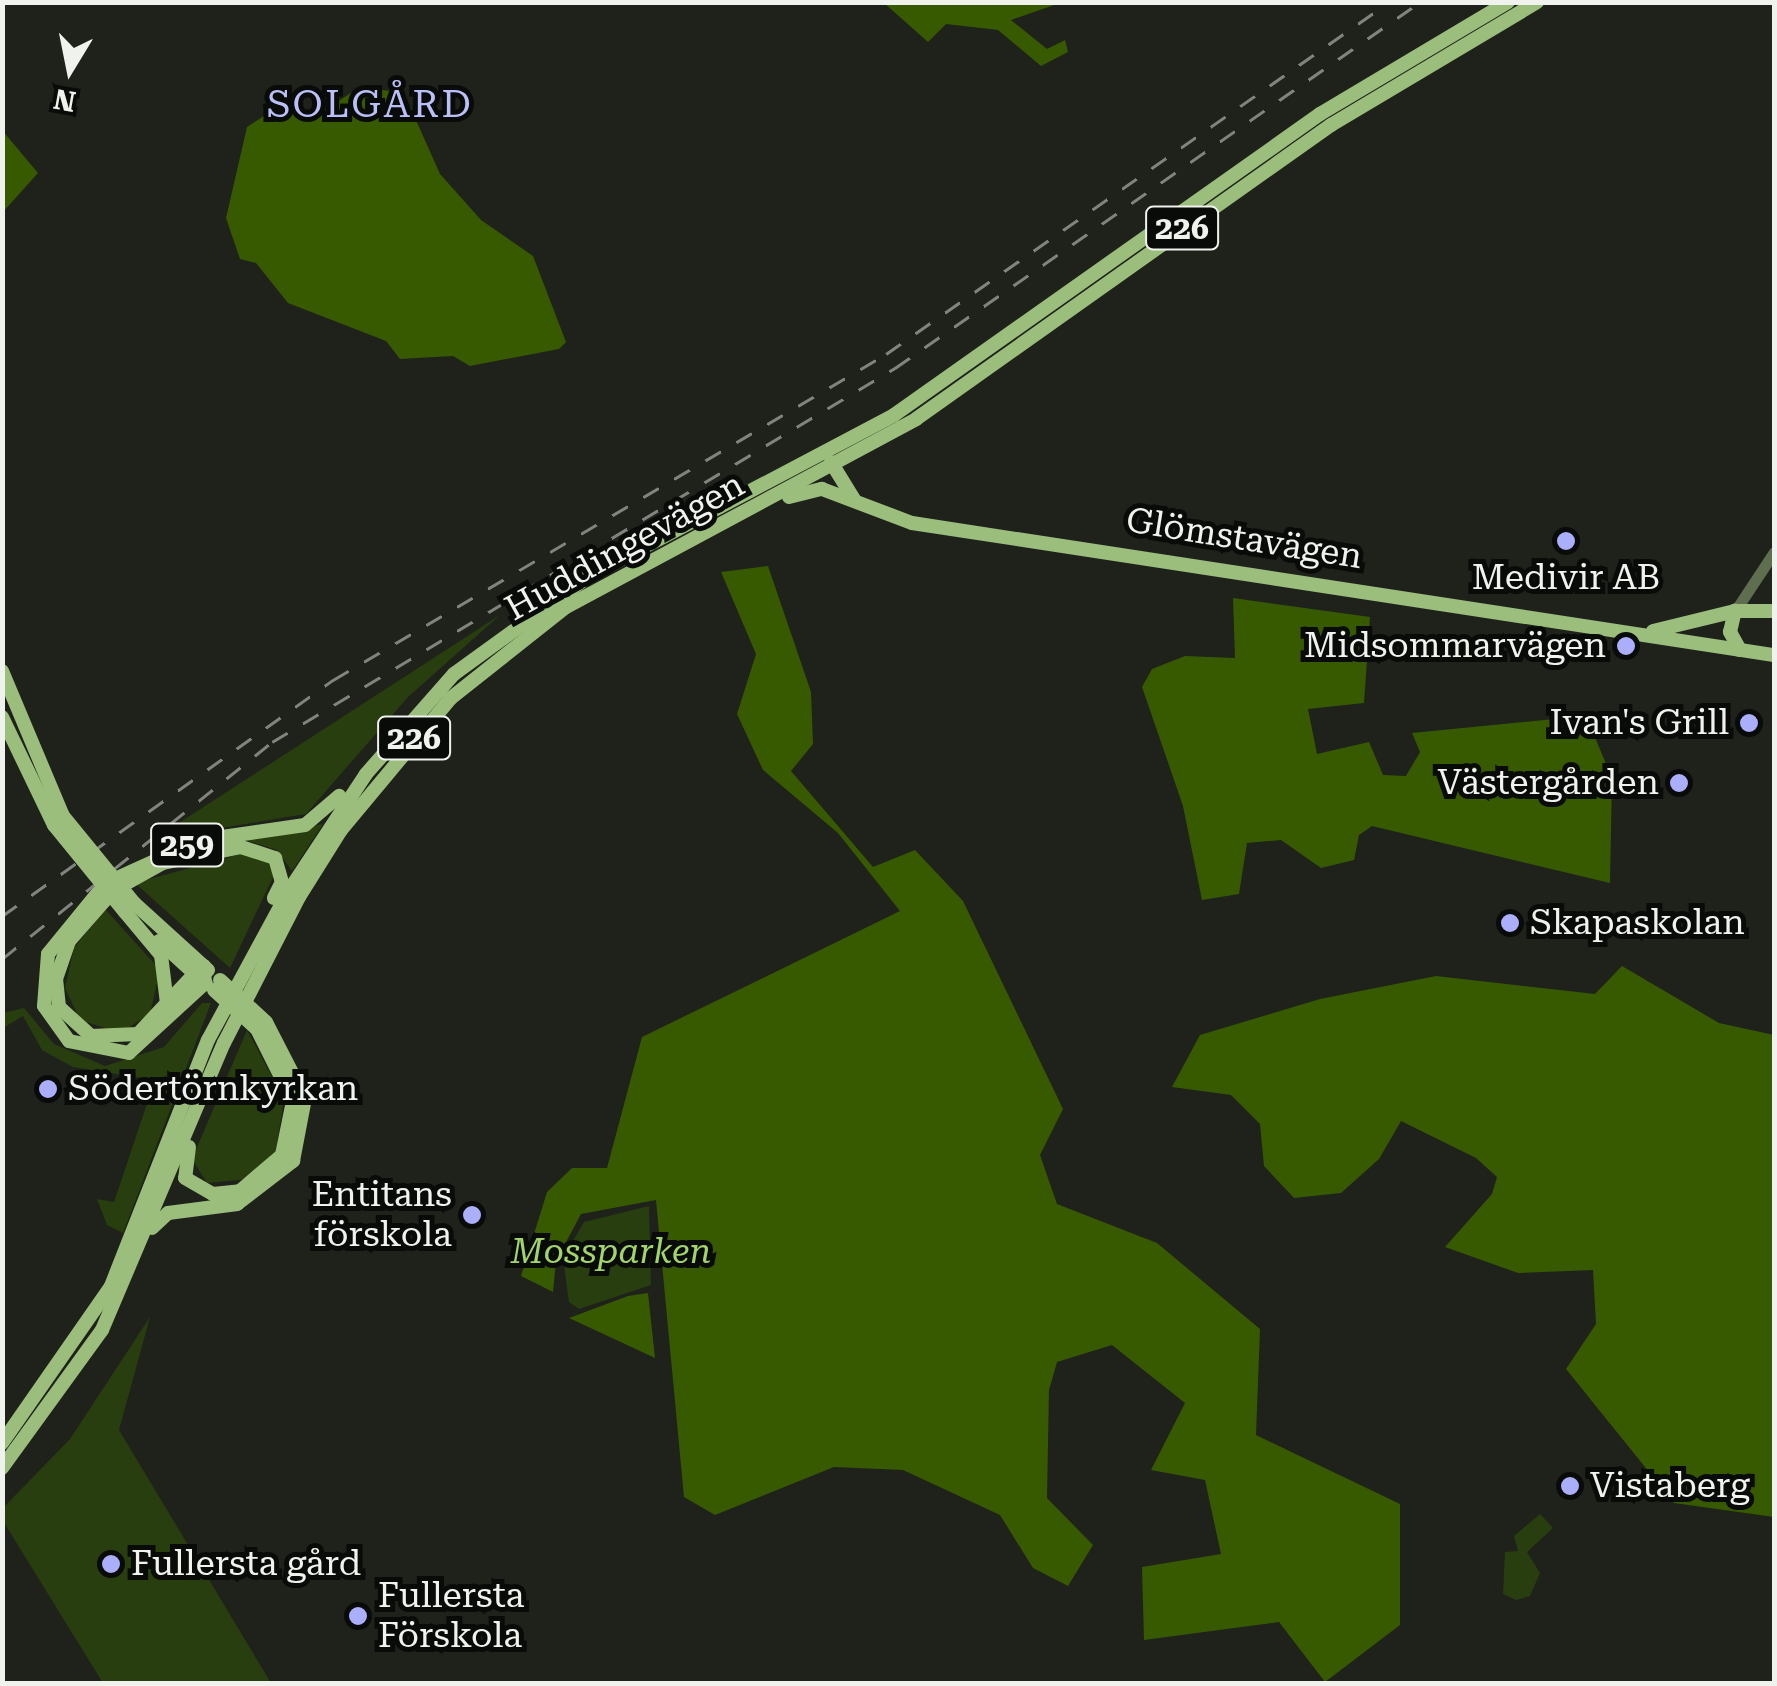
<!DOCTYPE html>
<meta charset="utf-8">
<style>
body{margin:0}
#map{position:relative;width:1777px;height:1686px;overflow:hidden;background:#1e221b;font-family:"Roboto Serif",serif}
div>[style]{position:absolute}
.green>*{inset:0;background:#283e0e}
.forest>*{inset:0;background:#375a01}
.minor>*{height:11px;margin:-5.5px;padding:0 5.5px;transform-origin:5.5px;border-radius:5.5px;background:#5e6e4f}
.major>*{height:14px;margin:-7px;padding:0 7px;transform-origin:7px;border-radius:7px;background:#9bbe7c}
.rail>*{height:2.5px;margin-top:-1.25px;transform-origin:0;background:repeating-linear-gradient(90deg,#81847e 0 18px,transparent 0 36px)}
.major-bridge>*{height:14px;margin:-7px;padding:0 7px;transform-origin:7px;border-radius:7px;background:#9bbe7c}
.dots>*{width:28px;height:28px;translate:-50% -50%;box-sizing:border-box;border:5px solid #090b08;border-radius:50%}
span{translate:-50% -50%;white-space:nowrap;text-align:center;line-height:1.15;-webkit-text-stroke:10px #090b08;paint-order:stroke}
.shield-label span{padding:2px 8px;background:#090b08;border:2px solid;border-radius:8px;-webkit-text-stroke-width:0}
.shield-label{font-size:32px;color:#eff2ed;font-weight:700}
.street-label{font-size:35px;color:#eff2ed}
.poi-label{font-size:35px;color:#eff2ed}
.right{translate:-100% -50%;text-align:right}
.left{translate:0 -50%;text-align:left}
.park-label{font-size:35px;color:#a1d46c;font-style:italic}
.neighbourhood-label{font-size:38px;color:#babff7;letter-spacing:2.5px}
.frame{position:absolute;inset:0;border:5px solid #eff2ed;pointer-events:none}
.north{position:absolute;left:20px;top:20px;width:100px;height:100px;-webkit-text-stroke:8px #090b08;paint-order:stroke;rotate:190deg;font-size:28px;font-weight:700;line-height:40px;text-align:center;color:#eff2ed}
.north::after{content:'';display:block;margin:auto;width:35px;height:45px;background:#eff2ed;clip-path:polygon(50% 0,100% 100%,50% 72%,0 100%)}
</style>
<div id="map">
<div class="green">
<i style="clip-path:polygon(500px 615px,407px 698px,306px 814px,154px 839px)"></i>
<i style="clip-path:polygon(323px 824px,292px 871px,277px 850px,242px 839px)"></i>
<i style="clip-path:polygon(241px 854px,265px 859px,275px 873px,230px 968px,135px 883px)"></i>
<i style="clip-path:polygon(105px 909px,160px 970px,150px 1014px,120px 1033px,80px 1020px,65px 988px,74px 948px)"></i>
<i style="clip-path:polygon(202px 1003px,211px 1003px,123px 1233px,107px 1225px,97px 1199px,114px 1202px,155px 1080px,73px 1067px,42px 1050px,23px 1016px,3px 1028px,3px 1013px,24px 1008px,54px 1044px,105px 1066px,164px 1047px)"></i>
<i style="clip-path:polygon(247px 1030px,284px 1099px,276px 1150px,249px 1179px,207px 1183px,192px 1159px)"></i>
<i style="clip-path:polygon(649px 1206px,651px 1285px,579px 1309px,569px 1302px,563px 1258px,584px 1222px)"></i>
<i style="clip-path:polygon(150px 1317px,119px 1430px,271px 1683px,103px 1683px,3px 1521px,3px 1508px,70px 1439px)"></i>
<i style="clip-path:polygon(1540px 1514px,1553px 1528px,1527px 1552px,1540px 1573px,1530px 1596px,1516px 1600px,1503px 1594px,1505px 1552px,1518px 1551px,1514px 1536px)"></i>
</div>
<div class="forest">
<i style="clip-path:polygon(884px 3px,1060px 3px,1011px 20px,1047px 49px,1065px 40px,1068px 52px,1041px 66px,998px 30px,946px 24px,928px 42px)"></i>
<i style="clip-path:polygon(360px 87px,390px 91px,411px 109px,440px 174px,481px 220px,533px 256px,566px 342px,559px 349px,470px 366px,453px 356px,400px 359px,386px 341px,288px 303px,256px 263px,240px 259px,226px 218px,247px 127px,279px 106px,314px 117px)"></i>
<i style="clip-path:polygon(2px 130px,38px 173px,3px 212px,2px 212px)"></i>
<i style="clip-path:polygon(768px 566px,811px 692px,813px 744px,791px 771px,873px 867px,915px 850px,963px 901px,1063px 1109px,1040px 1155px,1057px 1204px,1157px 1243px,1260px 1329px,1256px 1435px,1400px 1504px,1400px 1625px,1325px 1682px,1279px 1622px,1144px 1640px,1142px 1567px,1221px 1554px,1205px 1480px,1151px 1470px,1185px 1403px,1112px 1345px,1057px 1362px,1049px 1390px,1047px 1498px,1093px 1545px,1068px 1586px,1033px 1568px,1000px 1515px,903px 1470px,834px 1467px,715px 1515px,684px 1497px,656px 1200px,581px 1214px,556px 1261px,553px 1292px,521px 1276px,547px 1192px,572px 1168px,607px 1168px,642px 1037px,900px 911px,838px 833px,763px 770px,737px 714px,756px 654px,721px 572px)"></i>
<i style="clip-path:polygon(1233px 598px,1370px 617px,1364px 703px,1308px 709px,1317px 754px,1369px 742px,1383px 775px,1406px 776px,1420px 752px,1412px 733px,1586px 716px,1612px 778px,1610px 883px,1372px 826px,1359px 835px,1354px 860px,1321px 868px,1281px 840px,1247px 843px,1239px 894px,1202px 900px,1183px 806px,1142px 687px,1152px 669px,1185px 656px,1235px 658px)"></i>
<i style="clip-path:polygon(1622px 966px,1719px 1023px,1774px 1035px,1774px 1517px,1674px 1503px,1566px 1369px,1596px 1324px,1593px 1270px,1518px 1273px,1445px 1247px,1492px 1194px,1497px 1177px,1476px 1158px,1401px 1121px,1379px 1159px,1341px 1193px,1294px 1198px,1264px 1166px,1260px 1124px,1231px 1095px,1172px 1087px,1200px 1035px,1320px 999px,1436px 976px,1595px 994px)"></i>
<i style="clip-path:polygon(648px 1293px,655px 1358px,569px 1318px,628px 1296px)"></i>
</div>
<div class="minor">
<i style="left:1737px;top:608px;width:67px;rotate:-56.5deg"></i>
</div>
<div class="major">
<i style="left:831px;top:462px;width:46px;rotate:58.4deg"></i>
<i style="left:789px;top:497px;width:34px;rotate:-14deg"></i>
<i style="left:822px;top:489px;width:96px;rotate:20.7deg"></i>
<i style="left:912px;top:523px;width:872px;rotate:8.71deg"></i>
<i style="left:1653px;top:631px;width:84px;rotate:-13.7deg"></i>
<i style="left:1740px;top:650px;width:21px;rotate:-119deg"></i>
<i style="left:1730px;top:632px;width:22px;rotate:-77deg"></i>
<i style="left:1735px;top:611px;width:39px"></i>
<i style="left:2px;top:671px;width:157px;rotate:67.2deg"></i>
<i style="left:2px;top:717px;width:120px;rotate:64.3deg"></i>
<i style="left:134px;top:903px;width:100px;rotate:42.2deg"></i>
<i style="left:125px;top:912px;width:56px;rotate:50.1deg"></i>
<i style="left:161px;top:955px;width:48px;rotate:82.9deg"></i>
<i style="left:167px;top:1003px;width:42px;rotate:133.1deg"></i>
<i style="left:138px;top:1034px;width:47px;rotate:177.6deg"></i>
<i style="left:91px;top:1036px;width:43px;rotate:-137.8deg"></i>
<i style="left:59px;top:1007px;width:28px;rotate:-96deg"></i>
<i style="left:56px;top:979px;width:40px;rotate:-71.1deg"></i>
<i style="left:69px;top:941px;width:68px;rotate:-48.6deg"></i>
<i style="left:114px;top:890px;width:56px;rotate:-28.9deg"></i>
<i style="left:163px;top:863px;width:80px;rotate:-11.6deg"></i>
<i style="left:241px;top:847px;width:36px;rotate:18deg"></i>
<i style="left:275px;top:858px;width:25px;rotate:74deg"></i>
<i style="left:282px;top:882px;width:18px;rotate:117deg"></i>
<i style="left:159px;top:941px;width:64px;rotate:42.5deg"></i>
<i style="left:204px;top:966px;width:17px;rotate:87deg"></i>
<i style="left:205px;top:983px;width:103px;rotate:137.4deg"></i>
<i style="left:129px;top:1053px;width:61px;rotate:-168.7deg"></i>
<i style="left:69px;top:1041px;width:43px;rotate:-125.5deg"></i>
<i style="left:44px;top:1006px;width:52px;rotate:-85.6deg"></i>
<i style="left:48px;top:954px;width:92px;rotate:-50.8deg"></i>
<i style="left:106px;top:883px;width:104px;rotate:-24.4deg"></i>
<i style="left:201px;top:840px;width:105px;rotate:-8.2deg"></i>
<i style="left:305px;top:825px;width:45px;rotate:-40.5deg"></i>
<i style="left:167px;top:1003px;width:47px;rotate:-46.7deg"></i>
<i style="left:189px;top:1147px;width:31px;rotate:97deg"></i>
<i style="left:185px;top:1178px;width:32px;rotate:30deg"></i>
<i style="left:213px;top:1194px;width:27px;rotate:-6deg"></i>
<i style="left:240px;top:1191px;width:55px;rotate:-40.6deg"></i>
<i style="left:282px;top:1155px;width:55px;rotate:-78.5deg"></i>
<i style="left:293px;top:1101px;width:80px;rotate:-116.6deg"></i>
<i style="left:152px;top:1228px;width:22px;rotate:-43deg"></i>
<i style="left:168px;top:1213px;width:70px;rotate:-7.4deg"></i>
<i style="left:237px;top:1204px;width:71px;rotate:-37.5deg"></i>
<i style="left:293px;top:1161px;width:64px;rotate:-79.2deg"></i>
<i style="left:305px;top:1098px;width:85px;rotate:-117.2deg"></i>
<i style="left:2px;top:1443px;width:191px;rotate:-55.2deg"></i>
<i style="left:111px;top:1286px;width:264px;rotate:-68.5deg"></i>
<i style="left:208px;top:1040px;width:168px;rotate:-61.6deg"></i>
<i style="left:288px;top:892px;width:141px;rotate:-56.5deg"></i>
<i style="left:366px;top:774px;width:133px;rotate:-48.7deg"></i>
<i style="left:454px;top:674px;width:169px;rotate:-35.9deg"></i>
<i style="left:591px;top:575px;width:343px;rotate:-27.8deg"></i>
<i style="left:894px;top:415px;width:522px;rotate:-35.24deg"></i>
<i style="left:1320px;top:114px;width:219px;rotate:-30.8deg"></i>
<i style="left:2px;top:1468px;width:170px;rotate:-54.1deg"></i>
<i style="left:102px;top:1330px;width:312px;rotate:-67deg"></i>
<i style="left:224px;top:1043px;width:164px;rotate:-62.8deg"></i>
<i style="left:299px;top:897px;width:79px;rotate:-57.9deg"></i>
<i style="left:341px;top:830px;width:172px;rotate:-50.2deg"></i>
<i style="left:451px;top:698px;width:147px;rotate:-38.4deg"></i>
<i style="left:566px;top:607px;width:397px;rotate:-28.2deg"></i>
<i style="left:916px;top:419px;width:509px;rotate:-35.32deg"></i>
<i style="left:1331px;top:125px;width:240px;rotate:-30.8deg"></i>
</div>
<div class="rail">
<i style="left:2px;top:916px;width:407px;rotate:-35.5deg"></i>
<i style="left:333px;top:680px;width:642px;rotate:-30.52deg"></i>
<i style="left:886px;top:354px;width:614px;rotate:-34.98deg"></i>
<i style="left:2px;top:959px;width:346px;rotate:-38.8deg"></i>
<i style="left:272px;top:742px;width:727px;rotate:-30.98deg"></i>
<i style="left:895px;top:368px;width:640px;rotate:-34.88deg"></i>
</div>
<div class="major-bridge">
<i style="left:63px;top:816px;width:112px;rotate:50.8deg"></i>
<i style="left:54px;top:825px;width:112px;rotate:50.8deg"></i>
<i style="left:220px;top:980px;width:62px;rotate:42.4deg"></i>
<i style="left:214px;top:990px;width:58px;rotate:42.2deg"></i>
</div>
<div class="dots">
<i style="left:1566px;top:541px;background:#abaffb"></i>
<i style="left:1626px;top:646px;background:#abaffb"></i>
<i style="left:1749px;top:723px;background:#abaffb"></i>
<i style="left:1679px;top:783px;background:#abaffb"></i>
<i style="left:1510px;top:923px;background:#abaffb"></i>
<i style="left:48px;top:1089px;background:#abaffb"></i>
<i style="left:472px;top:1215px;background:#abaffb"></i>
<i style="left:1570px;top:1486px;background:#abaffb"></i>
<i style="left:111px;top:1564px;background:#abaffb"></i>
<i style="left:358px;top:1616px;background:#abaffb"></i>
</div>
<div class="shield-label">
<span style="left:1182px;top:228px">226</span>
<span style="left:414px;top:738px">226</span>
<span style="left:187px;top:845px">259</span>
</div>
<div class="street-label">
<span style="left:1244px;top:539px;rotate:9deg">Glömstavägen</span>
<span style="left:625px;top:547px;rotate:-29deg">Huddingevägen</span>
</div>
<div class="poi-label">
<span style="left:1566px;top:578px">Medivir AB</span>
<span class="right" style="left:1606px;top:646px">Midsommarvägen</span>
<span class="right" style="left:1729px;top:723px">Ivan's Grill</span>
<span class="right" style="left:1659px;top:783px">Västergården</span>
<span class="left" style="left:1530px;top:923px">Skapaskolan</span>
<span class="left" style="left:68px;top:1089px">Södertörnkyrkan</span>
<span class="right" style="left:452px;top:1215px">Entitans<br>förskola</span>
<span class="left" style="left:1590px;top:1486px">Vistaberg</span>
<span class="left" style="left:131px;top:1564px">Fullersta gård</span>
<span class="left" style="left:378px;top:1616px">Fullersta<br>Förskola</span>
</div>
<div class="park-label">
<span style="left:611px;top:1252px">Mossparken</span>
</div>
<div class="neighbourhood-label">
<span style="left:370px;top:105px">SOLGÅRD</span>
</div>
<div class="frame"></div>
<div class="north">N</div>
</div>
